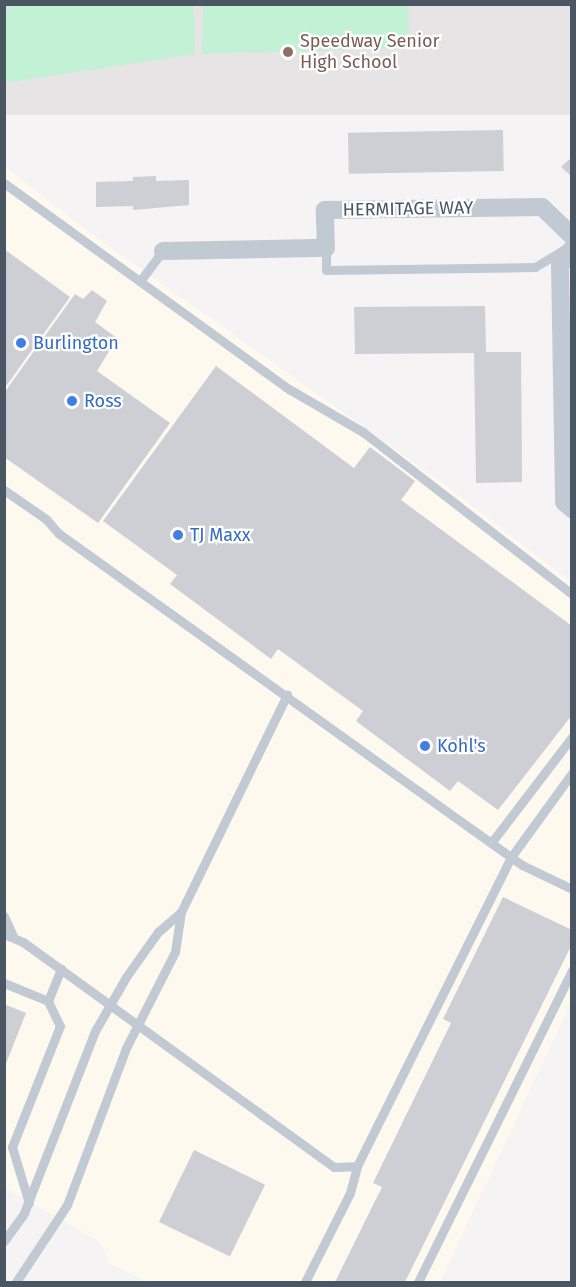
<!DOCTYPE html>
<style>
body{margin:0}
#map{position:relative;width:576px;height:1287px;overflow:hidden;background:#f5f3f3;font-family:"Fira Sans",sans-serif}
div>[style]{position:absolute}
.commercial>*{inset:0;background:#fdf9ef}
.education>*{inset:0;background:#e6e4e5;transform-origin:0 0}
.green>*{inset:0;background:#c3f1d5}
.building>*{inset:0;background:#cdcfd5;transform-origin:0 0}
.lane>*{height:9px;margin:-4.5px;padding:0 4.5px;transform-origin:4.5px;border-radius:4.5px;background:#c1cad2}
.street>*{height:18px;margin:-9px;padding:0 9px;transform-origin:9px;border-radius:9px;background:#c1cad2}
.dots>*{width:16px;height:16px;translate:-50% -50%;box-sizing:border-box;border:3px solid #fff;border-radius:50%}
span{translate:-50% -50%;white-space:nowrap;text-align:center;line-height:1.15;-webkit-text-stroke:4.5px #fff;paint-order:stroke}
.education-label{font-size:18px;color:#785e54}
.left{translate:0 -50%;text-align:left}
.street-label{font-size:18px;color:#4a5661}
.shop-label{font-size:18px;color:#366cbe}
.frame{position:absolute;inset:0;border:6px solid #4a5661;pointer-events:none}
</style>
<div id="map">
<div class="commercial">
<i style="clip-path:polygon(4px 166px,93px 235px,440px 481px,571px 582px,571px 1002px,440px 1282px,147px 1282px,110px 1264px,100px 1242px,5px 1188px)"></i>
</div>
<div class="education">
<i style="left:4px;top:5px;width:567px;height:110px"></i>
</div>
<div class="green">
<i style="clip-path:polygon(4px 5px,194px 5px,195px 54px,5px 83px)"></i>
<i style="clip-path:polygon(203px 5px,408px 5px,409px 36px,394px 48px,202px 54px)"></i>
</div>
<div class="building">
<i style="left:503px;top:130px;width:41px;height:155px;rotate:89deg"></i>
<i style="clip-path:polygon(572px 157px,572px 177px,561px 167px)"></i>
<i style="clip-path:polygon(156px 176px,156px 181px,189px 180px,189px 205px,133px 210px,133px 206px,96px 207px,96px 182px,133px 181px,133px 177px)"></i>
<i style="clip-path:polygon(4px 249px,70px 297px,4px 389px)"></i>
<i style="clip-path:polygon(92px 290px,107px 301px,95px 322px,117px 338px,97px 371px,170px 423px,98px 523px,4px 457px,4px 393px,75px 294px,83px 299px)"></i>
<i style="clip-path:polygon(485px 306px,486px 352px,521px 352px,522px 482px,476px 483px,474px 353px,355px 354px,354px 307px)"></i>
<i style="clip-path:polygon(216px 366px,354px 468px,370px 447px,415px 481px,401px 500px,572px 626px,572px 715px,498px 810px,458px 781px,450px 791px,356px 721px,363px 711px,278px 649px,271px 659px,170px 584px,177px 575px,103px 521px)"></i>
<i style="clip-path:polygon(503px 897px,572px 930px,572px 944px,405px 1282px,335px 1282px,382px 1187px,373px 1183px,451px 1023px,443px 1019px)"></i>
<i style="clip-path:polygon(4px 1004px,26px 1013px,5px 1066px,4px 1066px)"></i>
<i style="left:194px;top:1150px;width:79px;height:80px;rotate:26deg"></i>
</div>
<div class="lane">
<i style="left:4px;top:183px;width:352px;rotate:35.9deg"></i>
<i style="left:289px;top:389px;width:86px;rotate:30.2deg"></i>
<i style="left:363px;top:432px;width:264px;rotate:37.8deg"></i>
<i style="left:326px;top:248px;width:22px;rotate:90deg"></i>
<i style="left:326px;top:270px;width:209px;rotate:-0.8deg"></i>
<i style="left:535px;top:267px;width:37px;rotate:-31deg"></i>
<i style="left:140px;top:281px;width:38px;rotate:-53deg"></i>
<i style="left:4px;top:490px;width:51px;rotate:34.6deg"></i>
<i style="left:46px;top:519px;width:18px;rotate:49deg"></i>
<i style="left:58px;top:533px;width:507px;rotate:35.6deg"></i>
<i style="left:470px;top:828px;width:64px;rotate:35.4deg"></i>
<i style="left:522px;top:865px;width:55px;rotate:25.6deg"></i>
<i style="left:491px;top:843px;width:133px;rotate:-52.6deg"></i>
<i style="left:4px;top:916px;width:22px;rotate:66deg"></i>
<i style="left:4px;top:934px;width:21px;rotate:23deg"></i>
<i style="left:23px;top:942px;width:384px;rotate:35.9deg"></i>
<i style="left:334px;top:1167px;width:23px;rotate:-2deg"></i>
<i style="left:4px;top:983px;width:48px;rotate:22.2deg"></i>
<i style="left:29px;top:1203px;width:59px;rotate:-106.9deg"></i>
<i style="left:12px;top:1147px;width:130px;rotate:-68.4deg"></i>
<i style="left:60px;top:1026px;width:28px;rotate:-116deg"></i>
<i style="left:48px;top:1001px;width:35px;rotate:-68deg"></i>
<i style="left:4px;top:1241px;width:34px;rotate:-54deg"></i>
<i style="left:24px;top:1213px;width:195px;rotate:-68.7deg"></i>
<i style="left:95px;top:1031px;width:62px;rotate:-60.1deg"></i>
<i style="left:126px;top:977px;width:55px;rotate:-54.6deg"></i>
<i style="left:158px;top:932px;width:30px;rotate:-41deg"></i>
<i style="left:16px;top:1282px;width:92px;rotate:-56.5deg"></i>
<i style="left:67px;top:1205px;width:168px;rotate:-69.4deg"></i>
<i style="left:126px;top:1048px;width:108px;rotate:-63deg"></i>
<i style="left:175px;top:952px;width:40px;rotate:-81.5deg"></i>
<i style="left:181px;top:912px;width:242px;rotate:-64deg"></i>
<i style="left:305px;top:1282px;width:100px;rotate:-63.2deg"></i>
<i style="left:350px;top:1193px;width:28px;rotate:-75deg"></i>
<i style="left:357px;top:1166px;width:345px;rotate:-63.5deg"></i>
<i style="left:511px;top:857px;width:104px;rotate:-54deg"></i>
<i style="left:418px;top:1282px;width:348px;rotate:-63.7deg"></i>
</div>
<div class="street">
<i style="left:572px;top:249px;width:20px;rotate:127deg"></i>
<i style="left:560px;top:265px;width:237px;rotate:89deg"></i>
<i style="left:564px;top:502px;width:11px;rotate:41deg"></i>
<i style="left:163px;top:251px;width:163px;rotate:-1.1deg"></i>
<i style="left:326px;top:248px;width:38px;rotate:-92deg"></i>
<i style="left:325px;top:210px;width:217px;rotate:-0.8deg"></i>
<i style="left:542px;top:207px;width:42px;rotate:44deg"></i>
</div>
<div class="dots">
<i style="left:288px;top:52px;background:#8d6e63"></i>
<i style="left:21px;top:343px;background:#3f7fe0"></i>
<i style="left:72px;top:401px;background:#3f7fe0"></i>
<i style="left:178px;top:535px;background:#3f7fe0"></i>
<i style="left:425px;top:746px;background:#3f7fe0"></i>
</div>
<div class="education-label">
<span class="left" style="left:300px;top:52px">Speedway Senior<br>High School</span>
</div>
<div class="street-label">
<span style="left:408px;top:209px;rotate:-1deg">HERMITAGE WAY</span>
</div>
<div class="shop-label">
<span class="left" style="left:33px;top:343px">Burlington</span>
<span class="left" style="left:84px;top:401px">Ross</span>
<span class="left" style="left:190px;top:535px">TJ Maxx</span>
<span class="left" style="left:437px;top:746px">Kohl's</span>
</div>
<div class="frame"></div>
</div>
